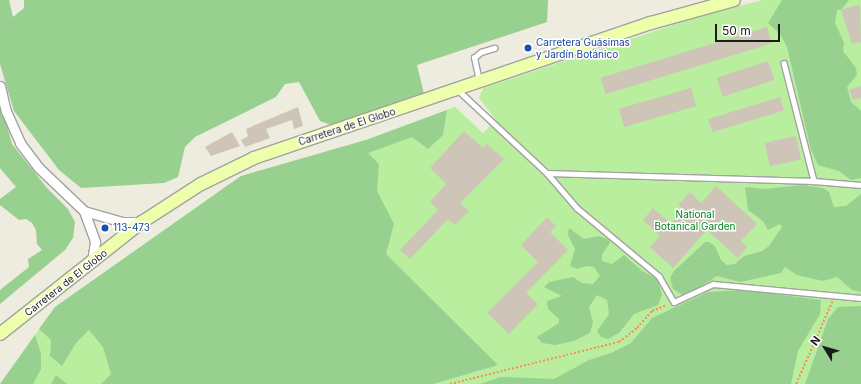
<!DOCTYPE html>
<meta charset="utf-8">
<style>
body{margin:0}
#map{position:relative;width:861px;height:384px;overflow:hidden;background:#eeebdf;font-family:Inter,sans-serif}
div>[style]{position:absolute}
.grass>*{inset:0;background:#b9ee9f}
.forest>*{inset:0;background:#98d18f}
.building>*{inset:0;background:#cec5b8;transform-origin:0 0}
.path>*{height:1.5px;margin-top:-0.75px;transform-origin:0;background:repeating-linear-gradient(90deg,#ff885f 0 2px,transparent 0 4px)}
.roads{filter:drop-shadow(1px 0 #a2a2a2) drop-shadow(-1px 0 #a2a2a2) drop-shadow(0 1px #a2a2a2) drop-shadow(0 -1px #a2a2a2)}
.service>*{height:4.5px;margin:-2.25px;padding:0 2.25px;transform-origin:2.25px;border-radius:2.25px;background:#fff}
.minor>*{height:9px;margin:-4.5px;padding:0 4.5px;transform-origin:4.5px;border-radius:4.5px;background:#fff}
.secondary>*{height:12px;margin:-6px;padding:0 6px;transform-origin:6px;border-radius:6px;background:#eeffac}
.dots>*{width:11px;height:11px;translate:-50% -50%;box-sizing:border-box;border:2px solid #fff;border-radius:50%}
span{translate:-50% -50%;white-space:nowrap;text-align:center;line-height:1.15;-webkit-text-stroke:3px #fff;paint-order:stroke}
.transit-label{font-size:10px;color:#164399}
.left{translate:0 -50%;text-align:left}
.street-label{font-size:10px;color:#1b1b1b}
.park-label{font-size:10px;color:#018020}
.north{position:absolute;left:805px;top:328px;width:40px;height:40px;-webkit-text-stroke:3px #fff;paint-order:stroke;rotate:307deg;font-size:11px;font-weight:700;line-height:16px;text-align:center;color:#1b1b1b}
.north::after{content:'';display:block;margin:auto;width:14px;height:18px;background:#1b1b1b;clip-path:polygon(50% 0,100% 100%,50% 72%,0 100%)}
.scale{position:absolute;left:715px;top:24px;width:65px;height:18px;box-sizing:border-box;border:2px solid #1b1b1b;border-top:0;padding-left:5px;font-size:12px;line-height:14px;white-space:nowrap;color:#1b1b1b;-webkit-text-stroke:3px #fff;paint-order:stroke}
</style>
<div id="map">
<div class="grass">
<i style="clip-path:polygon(763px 0,861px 0,861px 384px,0 384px,55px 307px,241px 176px,366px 140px,455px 107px,483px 133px,496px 120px,479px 98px,483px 88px,706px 14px)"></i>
</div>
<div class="forest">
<i style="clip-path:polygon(0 0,9px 0,13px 17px,24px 8px,24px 0,548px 0,547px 22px,417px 65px,424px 94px,331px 125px,320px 121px,299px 82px,285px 84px,276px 97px,195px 137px,185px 147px,178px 177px,164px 183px,81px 188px,59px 170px,14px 111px,0 64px)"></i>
<i style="clip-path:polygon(782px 0,849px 0,841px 10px,837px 10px,835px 23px,844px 43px,843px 51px,856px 68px,857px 75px,847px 87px,851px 102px,861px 111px,861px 178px,851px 180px,839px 171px,818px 165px,811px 150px,787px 47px,780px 34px,768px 23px)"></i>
<i style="clip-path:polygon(0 100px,12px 144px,47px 188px,68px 209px,75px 222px,73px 238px,65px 250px,0 304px,0 290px,29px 267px,28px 259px,42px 250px,37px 244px,36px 230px,32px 223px,26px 219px,19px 220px,0 205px,0 199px,16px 187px,0 168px)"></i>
<i style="clip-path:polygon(447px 110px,443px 135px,428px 149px,412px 137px,368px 153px,379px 164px,377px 191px,394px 224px,386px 254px,498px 365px,433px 384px,101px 384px,111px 374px,103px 347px,89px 330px,76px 343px,62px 366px,50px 356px,51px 340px,39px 329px,55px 307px,241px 176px,366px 140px)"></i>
<i style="clip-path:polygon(803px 185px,823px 188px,829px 192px,834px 207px,846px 206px,861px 194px,861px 292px,852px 290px,837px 277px,823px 281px,797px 275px,785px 267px,781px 273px,740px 282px,717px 276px,692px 292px,683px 295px,673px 289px,670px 278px,674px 271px,705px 242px,709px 242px,715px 246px,721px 260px,727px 265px,735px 264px,744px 256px,762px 251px,769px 246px,782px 227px,780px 224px,768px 230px,763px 221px,748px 210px,745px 187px,764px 189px)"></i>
<i style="clip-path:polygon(569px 228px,584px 239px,599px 236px,609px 240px,610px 243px,602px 254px,602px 261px,612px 264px,624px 255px,641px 270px,658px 280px,662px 295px,658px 305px,634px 314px,619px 333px,608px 339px,601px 337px,597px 331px,609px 314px,607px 300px,597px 295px,589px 307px,593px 322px,590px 333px,574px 341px,555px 345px,542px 343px,537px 337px,559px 323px,559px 319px,548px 309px,547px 301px,562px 296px,544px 287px,549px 282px,573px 277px,582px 283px,593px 284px,600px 276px,594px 267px,587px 266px,577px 269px,570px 266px,575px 249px,568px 235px)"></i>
<i style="clip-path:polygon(746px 290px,821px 300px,820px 314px,798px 351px,791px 384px,480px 384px,501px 377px,554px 379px,589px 360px,611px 353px,631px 343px,652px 318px,708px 292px)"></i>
<i style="clip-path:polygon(861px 306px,861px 384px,805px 384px,828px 319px,838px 307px)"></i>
<i style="clip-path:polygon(35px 335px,41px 354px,41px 369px,33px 384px,0 384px)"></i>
<i style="clip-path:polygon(56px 375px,67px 384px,51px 384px)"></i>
</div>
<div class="building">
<i style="clip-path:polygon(860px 4px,861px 42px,852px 44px,841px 10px)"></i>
<i style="left:767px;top:27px;width:17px;height:174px;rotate:73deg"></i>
<i style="left:768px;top:61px;width:20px;height:54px;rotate:72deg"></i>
<i style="clip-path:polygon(861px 86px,861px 98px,853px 100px,849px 90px)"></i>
<i style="left:691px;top:88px;width:19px;height:75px;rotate:74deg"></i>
<i style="left:780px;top:97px;width:14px;height:75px;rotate:73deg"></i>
<i style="clip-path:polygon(298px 107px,303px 126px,294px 129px,292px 120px,266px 129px,270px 138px,245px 147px,241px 140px,248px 136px,246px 129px)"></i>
<i style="clip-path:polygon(464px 131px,483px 148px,487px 144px,504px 159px,460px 203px,469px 211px,455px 225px,448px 219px,410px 259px,400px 250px,438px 210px,430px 202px,446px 184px,430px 168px)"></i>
<i style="clip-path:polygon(232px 132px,240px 146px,211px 156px,205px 147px)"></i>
<i style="left:796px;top:136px;width:24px;height:32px;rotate:78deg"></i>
<i style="clip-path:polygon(716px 186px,757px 224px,741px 241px,747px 247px,738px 258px,707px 230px,673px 268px,650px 247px,660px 236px,643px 220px,653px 208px,671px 224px,684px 210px,678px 205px,690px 192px,701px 203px)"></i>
<i style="clip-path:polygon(547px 217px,556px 226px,550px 232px,568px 250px,526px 293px,538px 304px,509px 334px,487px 313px,538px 262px,521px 245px)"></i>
</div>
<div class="path">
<i style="left:450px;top:384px;width:174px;rotate:-14deg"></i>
<i style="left:619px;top:342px;width:23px;rotate:-38deg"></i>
<i style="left:637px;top:328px;width:23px;rotate:-49deg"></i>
<i style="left:652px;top:311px;width:16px;rotate:-22deg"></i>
<i style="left:796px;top:384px;width:90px;rotate:-66.3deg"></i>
</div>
<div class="roads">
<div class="service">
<i style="left:784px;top:63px;width:122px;rotate:75.7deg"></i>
<i style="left:479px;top:81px;width:24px;rotate:-102deg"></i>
<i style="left:474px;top:58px;width:9px;rotate:-41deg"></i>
<i style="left:481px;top:52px;width:14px;rotate:-17deg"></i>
<i style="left:458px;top:90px;width:122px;rotate:43deg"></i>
<i style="left:547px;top:173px;width:46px;rotate:49.4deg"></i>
<i style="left:577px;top:208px;width:107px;rotate:39.7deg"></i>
<i style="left:659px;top:276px;width:30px;rotate:60deg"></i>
<i style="left:674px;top:302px;width:43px;rotate:-24.8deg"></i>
<i style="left:713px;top:284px;width:149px;rotate:5.4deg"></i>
<i style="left:547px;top:173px;width:267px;rotate:1.7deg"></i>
<i style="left:814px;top:181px;width:47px;rotate:4.9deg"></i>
</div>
<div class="minor">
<i style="left:0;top:86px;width:26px;rotate:77deg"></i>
<i style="left:6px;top:111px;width:35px;rotate:66deg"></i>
<i style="left:20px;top:143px;width:31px;rotate:53deg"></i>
<i style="left:39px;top:168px;width:62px;rotate:43.7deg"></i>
<i style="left:84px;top:211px;width:33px;rotate:70deg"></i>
<i style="left:95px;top:242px;width:20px;rotate:99deg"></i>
<i style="left:84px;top:211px;width:40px;rotate:16deg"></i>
<i style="left:122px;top:222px;width:20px"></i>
</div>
<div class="secondary">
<i style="left:0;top:334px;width:181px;rotate:-38.3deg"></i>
<i style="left:142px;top:222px;width:70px;rotate:-32.8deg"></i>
<i style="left:201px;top:184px;width:59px;rotate:-26.1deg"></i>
<i style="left:254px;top:158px;width:419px;rotate:-18.8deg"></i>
<i style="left:651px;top:23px;width:86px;rotate:-15.5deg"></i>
</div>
</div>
<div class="dots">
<i style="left:528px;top:48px;background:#1a4fb4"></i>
<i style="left:105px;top:228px;background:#1a4fb4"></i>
</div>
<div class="transit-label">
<span class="left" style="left:536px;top:48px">Carretera Guásimas<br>y Jardín Botánico</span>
<span class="left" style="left:113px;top:228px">113-473</span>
</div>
<div class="street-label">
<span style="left:347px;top:127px;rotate:-18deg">Carretera de El Globo</span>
<span style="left:66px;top:283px;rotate:-38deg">Carretera de El Globo</span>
</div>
<div class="park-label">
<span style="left:695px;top:220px">National<br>Botanical Garden</span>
</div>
<div class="north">N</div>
<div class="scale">50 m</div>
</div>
